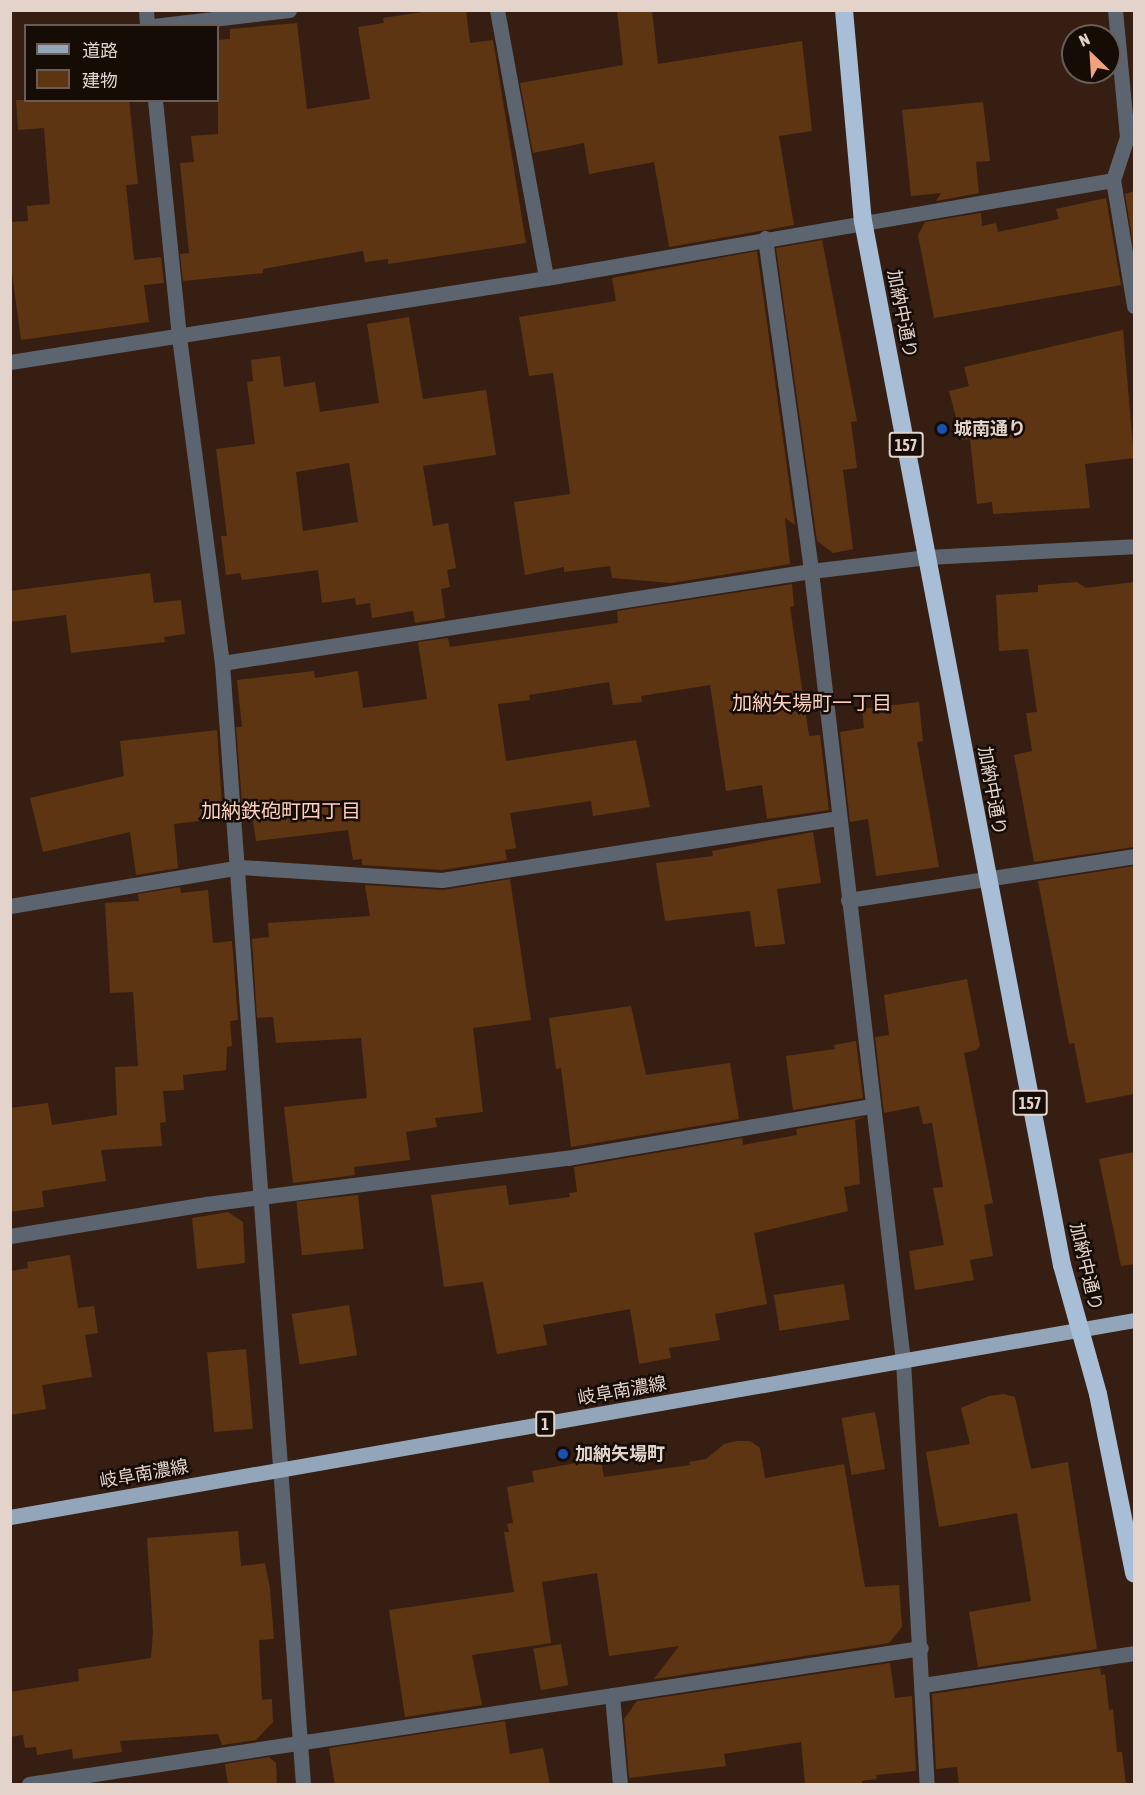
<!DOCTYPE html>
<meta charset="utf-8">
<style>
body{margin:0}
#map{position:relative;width:1145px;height:1795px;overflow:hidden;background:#361f12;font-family:"Asap Condensed","Noto Sans JP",sans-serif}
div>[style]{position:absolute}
.building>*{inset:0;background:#5e3512;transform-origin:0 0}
.minor>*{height:15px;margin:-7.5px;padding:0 7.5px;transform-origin:7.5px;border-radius:7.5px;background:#5c656f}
.major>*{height:15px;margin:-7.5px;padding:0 7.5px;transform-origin:7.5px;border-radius:7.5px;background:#92a5b9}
.highway>*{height:18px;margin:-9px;padding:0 9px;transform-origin:9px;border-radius:9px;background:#a8bed7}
.dots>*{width:16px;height:16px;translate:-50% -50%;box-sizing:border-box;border:3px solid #160c06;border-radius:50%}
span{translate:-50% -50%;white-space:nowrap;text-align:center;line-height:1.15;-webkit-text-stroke:5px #160c06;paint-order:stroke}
.shield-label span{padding:2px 4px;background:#160c06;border:2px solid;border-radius:4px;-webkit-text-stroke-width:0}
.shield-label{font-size:16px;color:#e3d3ca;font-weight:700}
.street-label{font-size:18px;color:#e3d3ca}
.poi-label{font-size:18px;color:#e3d3ca;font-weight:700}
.left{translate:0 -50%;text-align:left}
.neighbourhood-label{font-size:20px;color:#ffd0bc}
.frame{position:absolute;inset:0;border:12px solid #e3d3ca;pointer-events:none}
.legend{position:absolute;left:24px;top:24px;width:195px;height:78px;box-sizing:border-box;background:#160c06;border:2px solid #685c54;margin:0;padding:8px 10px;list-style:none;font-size:18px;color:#e3d3ca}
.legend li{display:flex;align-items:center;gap:12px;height:30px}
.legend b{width:30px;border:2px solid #685c54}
.north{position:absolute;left:1061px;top:24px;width:60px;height:60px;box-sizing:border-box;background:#160c06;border:2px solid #685c54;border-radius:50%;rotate:335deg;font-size:16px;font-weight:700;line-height:24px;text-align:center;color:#e3d3ca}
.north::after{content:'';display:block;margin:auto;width:21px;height:27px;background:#f2a17e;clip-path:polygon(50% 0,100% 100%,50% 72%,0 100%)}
</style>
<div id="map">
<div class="building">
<i style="clip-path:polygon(436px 10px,466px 10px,470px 43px,493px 40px,526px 243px,388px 264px,388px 259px,365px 262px,363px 251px,263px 269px,263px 273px,183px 281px,180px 254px,189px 253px,180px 163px,194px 162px,191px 136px,218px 134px,218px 40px,230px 39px,230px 29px,297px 23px,307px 109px,370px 99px,358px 27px,384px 23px,383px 18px)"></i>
<i style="clip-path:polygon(617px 10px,652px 10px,658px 64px,802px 41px,812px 131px,779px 136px,794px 225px,669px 247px,654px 162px,589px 174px,584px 143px,533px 153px,520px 83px,623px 65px)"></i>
<i style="clip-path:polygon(16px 100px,129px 100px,138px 184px,126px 185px,134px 260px,161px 257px,164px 283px,144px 285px,149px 322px,21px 340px,10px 258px,10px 222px,28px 221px,27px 206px,50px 204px,44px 128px,18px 130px)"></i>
<i style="clip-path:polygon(983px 102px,990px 161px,976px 162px,979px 193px,936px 201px,941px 193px,911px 196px,902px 110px)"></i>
<i style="clip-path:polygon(1134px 191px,1134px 250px,1125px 194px)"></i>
<i style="clip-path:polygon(1106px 198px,1121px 285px,934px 318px,918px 235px,925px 222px,981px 213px,982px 226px,996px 223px,998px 232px,1059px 219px,1056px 209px)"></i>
<i style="clip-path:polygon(822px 240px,857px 421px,851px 422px,857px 468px,843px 470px,853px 549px,833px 553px,817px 541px,776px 248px)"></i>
<i style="clip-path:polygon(757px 251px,795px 525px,785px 518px,790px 564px,671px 583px,612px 578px,610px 566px,564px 572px,564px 567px,525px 575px,514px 502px,570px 494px,553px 373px,529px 376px,519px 317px,616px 301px,612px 278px)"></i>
<i style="clip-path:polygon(evenodd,409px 317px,423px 399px,486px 390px,496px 455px,423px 466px,433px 526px,448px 523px,456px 568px,447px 570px,450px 587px,441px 589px,445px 618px,415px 623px,413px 611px,372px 618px,370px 603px,356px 605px,355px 598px,322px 603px,318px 570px,242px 580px,240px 573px,226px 575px,221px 536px,227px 536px,216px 449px,255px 444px,247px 382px,253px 381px,251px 360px,280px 356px,284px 387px,315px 382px,320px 412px,379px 403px,367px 324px,409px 317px,349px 463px,358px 522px,303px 531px,296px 472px,349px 463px)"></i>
<i style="clip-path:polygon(1123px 330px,1134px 458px,1085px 464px,1090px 508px,993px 514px,992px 502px,977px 504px,970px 439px,962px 440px,949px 391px,969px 386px,964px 367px)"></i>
<i style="clip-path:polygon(150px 573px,154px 603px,181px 600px,185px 634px,164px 637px,165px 642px,71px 653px,66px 615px,10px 622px,10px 591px)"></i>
<i style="clip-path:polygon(1077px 582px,1086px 588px,1134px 582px,1134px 847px,1034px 862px,1014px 755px,1032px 751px,1026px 713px,1037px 712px,1028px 649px,999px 651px,996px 595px,1038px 592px,1038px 585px)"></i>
<i style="clip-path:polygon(792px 584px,794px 606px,790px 607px,809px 736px,820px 735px,829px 810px,767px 819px,762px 785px,726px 791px,710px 685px,641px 696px,642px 702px,613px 705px,609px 682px,529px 695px,530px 700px,498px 704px,506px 761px,636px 740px,650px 807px,593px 816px,591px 801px,510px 813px,516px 848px,505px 850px,507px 860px,442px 870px,362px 865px,362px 859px,353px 860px,348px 830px,256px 841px,252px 814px,243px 815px,236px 727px,242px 727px,237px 680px,314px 671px,315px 678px,358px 671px,363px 708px,427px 699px,418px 642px,448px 638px,450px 647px,618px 623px,617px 611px)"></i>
<i style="clip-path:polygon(919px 702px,923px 741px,917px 742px,939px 867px,876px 876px,868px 819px,850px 822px,840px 732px,864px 728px,862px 709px)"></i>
<i style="clip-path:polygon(217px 730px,223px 818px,174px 824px,178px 868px,136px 875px,130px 832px,43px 852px,30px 798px,124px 776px,120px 741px)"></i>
<i style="clip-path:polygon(813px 832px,821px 883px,777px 889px,785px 944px,755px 947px,750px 911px,665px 921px,656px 863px,713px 856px,712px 851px)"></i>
<i style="clip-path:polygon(1134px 866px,1134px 1094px,1086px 1103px,1074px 1043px,1069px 1044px,1038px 881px)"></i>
<i style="clip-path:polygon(510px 879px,531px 1020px,473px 1028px,483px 1112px,435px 1118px,437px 1127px,406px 1132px,410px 1160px,354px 1167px,355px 1175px,293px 1183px,284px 1107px,367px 1098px,361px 1038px,276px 1043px,273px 1017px,257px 1018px,252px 939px,269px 937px,268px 923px,370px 916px,365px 885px,443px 890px)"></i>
<i style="clip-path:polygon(180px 887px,181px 893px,208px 890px,213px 943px,232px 941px,238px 1020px,230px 1021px,232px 1046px,227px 1047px,226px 1070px,183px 1075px,184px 1090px,163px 1091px,166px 1122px,160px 1123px,162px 1146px,101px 1150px,106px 1181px,42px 1191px,44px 1207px,10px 1212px,10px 1108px,48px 1103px,52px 1125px,117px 1115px,115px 1067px,138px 1066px,133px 992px,110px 993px,105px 903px,139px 901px,138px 894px)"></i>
<i style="clip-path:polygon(967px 979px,980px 1046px,976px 1050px,964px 1053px,993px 1203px,984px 1205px,993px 1256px,970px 1260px,974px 1280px,915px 1290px,909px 1251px,944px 1245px,933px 1188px,943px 1187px,932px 1123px,923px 1124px,919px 1106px,884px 1113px,875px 1037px,889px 1035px,884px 995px)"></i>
<i style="clip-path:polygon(631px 1006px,646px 1075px,730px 1063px,739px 1119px,571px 1147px,561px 1068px,556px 1069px,549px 1018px)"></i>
<i style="clip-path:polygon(856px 1041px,863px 1098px,793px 1110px,786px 1056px,835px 1049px,834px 1045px)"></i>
<i style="clip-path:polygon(865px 1117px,855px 1120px,860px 1184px,844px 1187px,848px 1211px,754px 1233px,767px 1304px,715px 1314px,720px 1340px,669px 1348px,671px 1358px,639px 1364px,630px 1309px,543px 1325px,547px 1345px,497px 1354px,483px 1282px,444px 1287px,431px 1195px,506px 1185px,509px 1205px,570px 1197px,569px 1193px,577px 1192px,574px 1167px,742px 1138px,743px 1145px,797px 1135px,796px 1129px)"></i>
<i style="clip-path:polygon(1134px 1152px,1134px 1264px,1121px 1266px,1099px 1159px)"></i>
<i style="left:358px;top:1195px;width:54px;height:62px;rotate:84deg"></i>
<i style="clip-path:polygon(228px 1212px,243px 1222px,245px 1263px,197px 1269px,192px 1218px)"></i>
<i style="clip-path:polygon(70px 1255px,78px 1308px,94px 1306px,98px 1333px,85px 1335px,92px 1377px,42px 1385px,46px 1409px,10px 1415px,10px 1271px,28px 1268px,27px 1262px)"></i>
<i style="left:844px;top:1284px;width:36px;height:71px;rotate:81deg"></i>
<i style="left:349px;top:1305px;width:51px;height:58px;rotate:81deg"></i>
<i style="left:246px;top:1349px;width:80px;height:39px;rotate:85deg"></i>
<i style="clip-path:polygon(1004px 1394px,1015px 1397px,1031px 1469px,1068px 1462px,1097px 1649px,978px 1667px,969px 1612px,1031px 1601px,1017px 1513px,939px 1527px,926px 1452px,970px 1444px,961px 1408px,989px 1396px)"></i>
<i style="left:875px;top:1412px;width:58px;height:34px;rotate:80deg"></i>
<i style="clip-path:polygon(737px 1441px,750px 1441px,760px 1448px,765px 1478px,844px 1464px,865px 1587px,899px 1585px,902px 1627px,889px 1643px,654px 1679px,679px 1646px,609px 1656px,597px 1573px,542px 1582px,551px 1643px,472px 1655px,482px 1705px,405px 1717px,389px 1610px,514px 1592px,504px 1532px,509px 1532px,507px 1524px,513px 1523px,507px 1487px,534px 1482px,532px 1471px,576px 1463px,601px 1460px,604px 1477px,690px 1465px,689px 1462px,706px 1459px,724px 1444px)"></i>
<i style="clip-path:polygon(238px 1531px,241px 1566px,265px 1563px,270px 1589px,274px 1639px,259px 1640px,262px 1700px,272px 1699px,273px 1722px,256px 1740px,222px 1745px,218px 1734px,120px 1741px,122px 1752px,73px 1759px,72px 1749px,37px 1755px,36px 1747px,25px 1748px,23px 1735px,10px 1737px,10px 1692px,79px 1681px,78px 1669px,151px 1658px,153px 1632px,147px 1538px)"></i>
<i style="left:561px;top:1644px;width:42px;height:28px;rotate:80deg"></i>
<i style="clip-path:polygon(890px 1663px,895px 1698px,912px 1696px,916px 1771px,876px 1775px,877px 1779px,862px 1781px,862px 1785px,805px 1785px,801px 1742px,724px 1754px,726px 1766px,629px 1778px,624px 1719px,637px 1701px)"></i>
<i style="clip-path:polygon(1100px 1668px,1101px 1675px,1105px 1674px,1109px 1710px,1113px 1709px,1117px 1752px,1122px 1752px,1126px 1785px,959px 1785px,957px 1767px,936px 1769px,932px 1694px)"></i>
<i style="clip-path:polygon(505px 1721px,510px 1754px,543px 1748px,550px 1785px,335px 1785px,329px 1748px)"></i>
<i style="clip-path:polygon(269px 1757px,276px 1763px,277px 1785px,228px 1785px,225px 1764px)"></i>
</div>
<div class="minor">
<i style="left:146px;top:10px;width:16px;rotate:86deg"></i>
<i style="left:497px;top:10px;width:272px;rotate:79.6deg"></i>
<i style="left:1115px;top:10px;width:128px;rotate:84.6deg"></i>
<i style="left:1127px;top:137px;width:45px;rotate:108deg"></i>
<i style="left:1113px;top:180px;width:128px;rotate:80.5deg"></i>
<i style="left:153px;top:26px;width:137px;rotate:-6.7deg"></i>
<i style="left:155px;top:100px;width:238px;rotate:84.2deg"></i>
<i style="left:179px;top:337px;width:329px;rotate:82.5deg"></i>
<i style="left:222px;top:663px;width:1124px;rotate:85.87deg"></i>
<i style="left:765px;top:238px;width:336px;rotate:82.1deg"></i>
<i style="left:811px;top:571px;width:795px;rotate:83.36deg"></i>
<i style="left:903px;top:1361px;width:424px;rotate:86.8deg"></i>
<i style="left:10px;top:362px;width:543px;rotate:-8.91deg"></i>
<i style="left:546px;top:278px;width:575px;rotate:-9.81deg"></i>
<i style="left:222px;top:663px;width:596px;rotate:-8.88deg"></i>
<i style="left:811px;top:571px;width:117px;rotate:-6.9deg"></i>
<i style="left:927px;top:557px;width:207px;rotate:-3deg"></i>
<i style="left:848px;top:900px;width:289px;rotate:-8.7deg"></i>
<i style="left:10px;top:906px;width:233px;rotate:-9.6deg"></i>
<i style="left:240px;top:867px;width:202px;rotate:3.7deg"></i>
<i style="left:442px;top:880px;width:402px;rotate:-8.9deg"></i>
<i style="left:10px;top:1236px;width:199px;rotate:-9.3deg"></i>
<i style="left:206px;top:1204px;width:364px;rotate:-7.3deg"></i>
<i style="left:567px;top:1158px;width:309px;rotate:-9.7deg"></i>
<i style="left:923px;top:1685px;width:213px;rotate:-8.6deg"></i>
<i style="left:612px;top:1695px;width:89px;rotate:84.9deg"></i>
<i style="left:29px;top:1784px;width:902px;rotate:-8.67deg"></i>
</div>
<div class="major">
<i style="left:10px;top:1517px;width:1141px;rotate:-9.94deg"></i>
</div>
<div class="highway">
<i style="left:844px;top:10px;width:212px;rotate:84.9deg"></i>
<i style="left:863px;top:221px;width:1063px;rotate:79.21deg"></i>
<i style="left:1062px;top:1265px;width:134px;rotate:74.4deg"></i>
<i style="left:1098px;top:1394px;width:183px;rotate:78.6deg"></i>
</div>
<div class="dots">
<i style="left:942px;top:429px;background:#1a4fb4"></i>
<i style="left:563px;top:1454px;background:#1a4fb4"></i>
</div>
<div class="shield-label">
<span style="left:906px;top:445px">157</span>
<span style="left:1030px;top:1103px">157</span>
<span style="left:545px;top:1424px">1</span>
</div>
<div class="street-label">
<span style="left:902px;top:314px;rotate:79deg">加納中通り</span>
<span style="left:992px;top:791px;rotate:80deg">加納中通り</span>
<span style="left:1086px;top:1267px;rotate:77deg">加納中通り</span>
<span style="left:622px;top:1391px;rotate:-10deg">岐阜南濃線</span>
<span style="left:144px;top:1474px;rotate:-10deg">岐阜南濃線</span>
</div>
<div class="poi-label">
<span class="left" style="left:954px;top:429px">城南通り</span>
<span class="left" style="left:575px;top:1454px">加納矢場町</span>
</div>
<div class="neighbourhood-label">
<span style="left:812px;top:702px">加納矢場町一丁目</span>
<span style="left:281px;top:810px">加納鉄砲町四丁目</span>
</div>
<div class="frame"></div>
<ul class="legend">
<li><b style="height:8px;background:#92a5b9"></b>道路</li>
<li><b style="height:16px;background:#5e3512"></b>建物</li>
</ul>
<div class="north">N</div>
</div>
